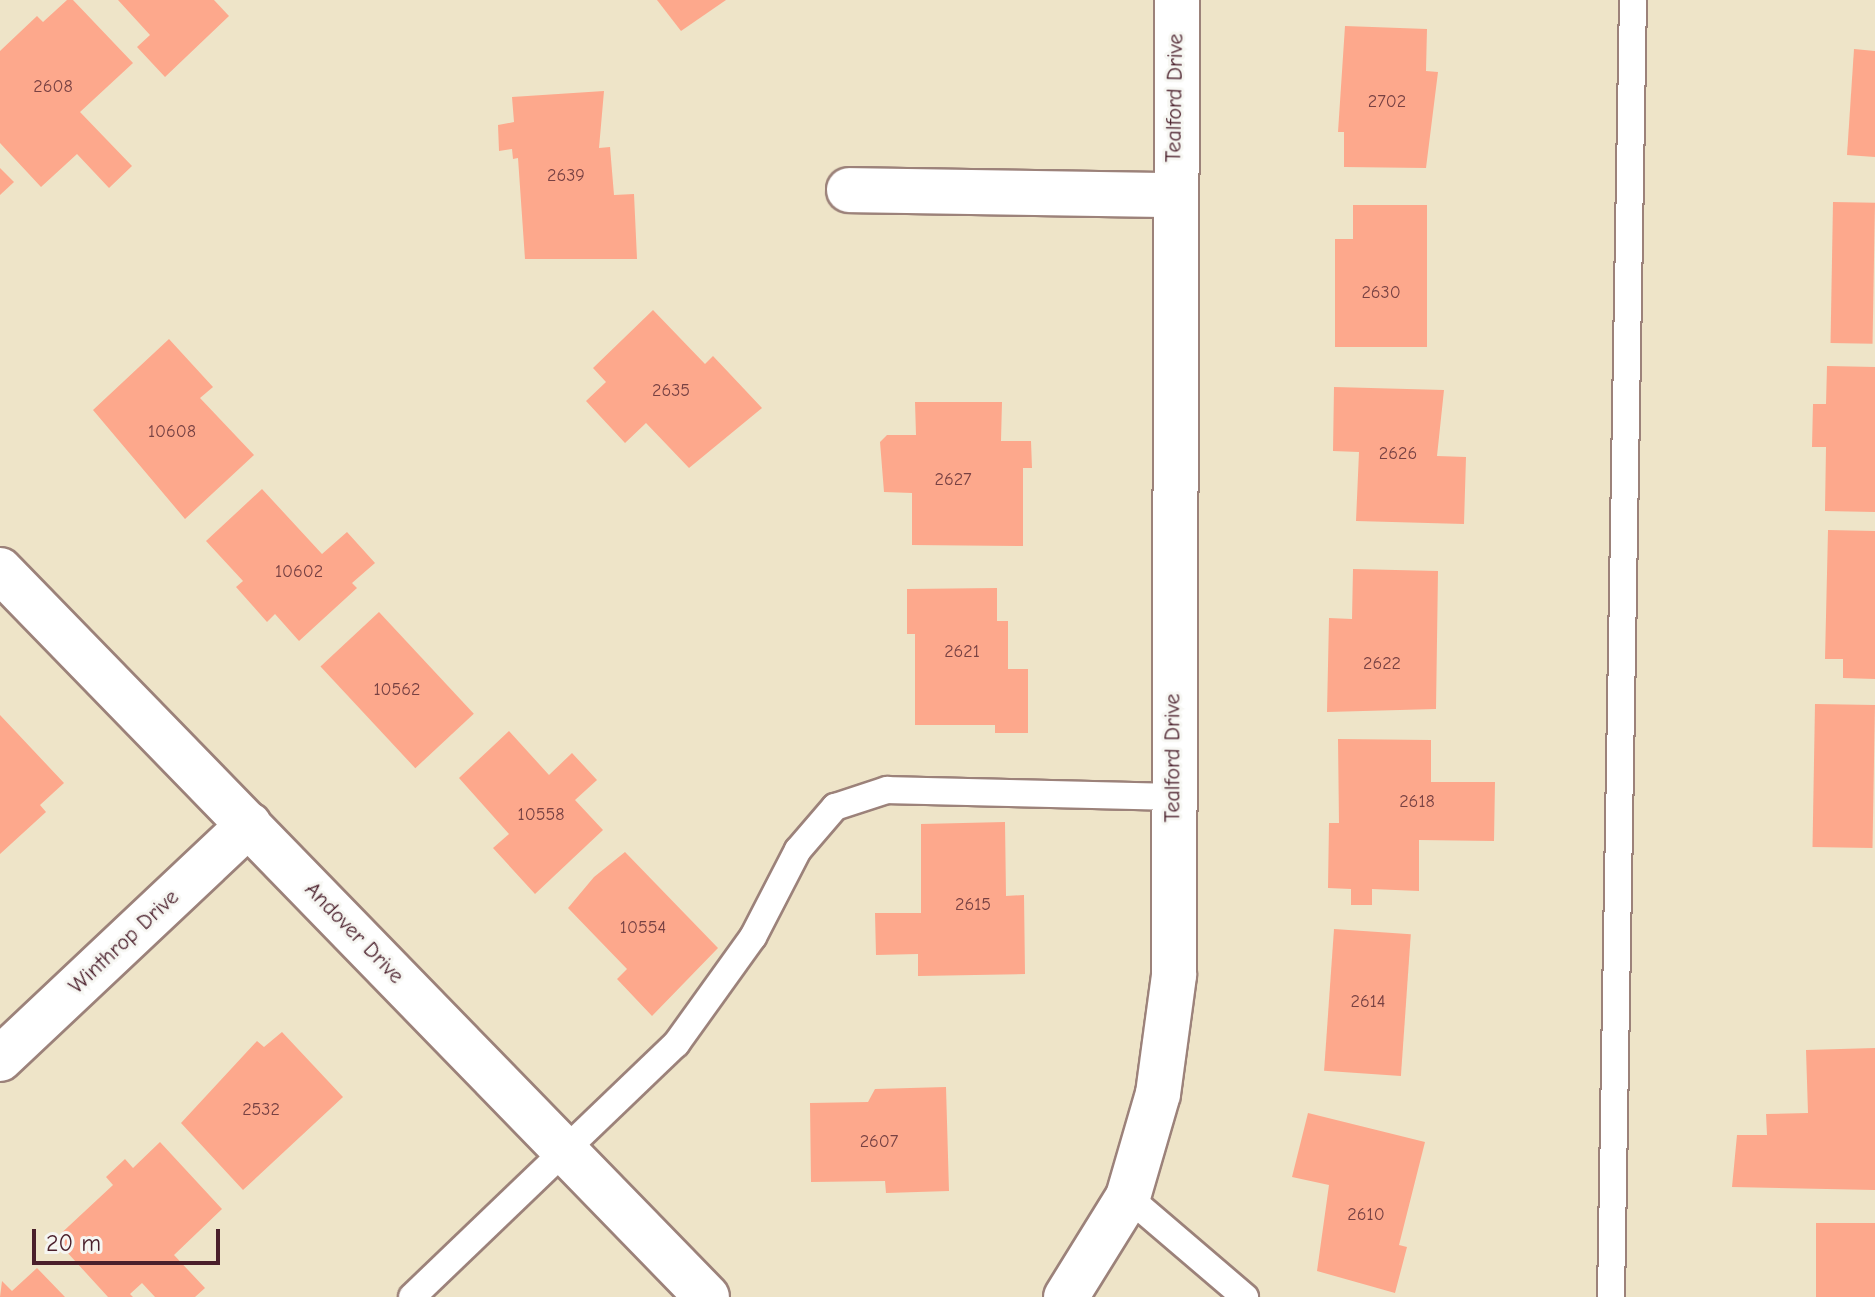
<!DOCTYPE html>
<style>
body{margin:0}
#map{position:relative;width:1875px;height:1297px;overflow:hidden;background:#eee4c8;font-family:"Comic Neue",sans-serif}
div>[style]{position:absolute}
.building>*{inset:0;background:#fda88c;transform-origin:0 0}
.roads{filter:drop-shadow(2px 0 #9c827a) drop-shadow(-2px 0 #9c827a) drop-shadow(0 2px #9c827a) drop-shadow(0 -2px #9c827a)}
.service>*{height:26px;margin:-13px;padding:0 13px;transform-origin:13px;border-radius:13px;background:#fff}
.minor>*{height:44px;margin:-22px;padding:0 22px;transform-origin:22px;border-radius:22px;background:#fff}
span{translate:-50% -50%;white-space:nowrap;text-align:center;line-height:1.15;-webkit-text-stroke:6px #f6f6f2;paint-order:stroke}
.number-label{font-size:18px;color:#774143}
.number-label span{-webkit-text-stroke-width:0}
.street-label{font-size:22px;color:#4a1f2b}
.scale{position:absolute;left:32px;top:1229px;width:188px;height:36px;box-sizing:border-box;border:4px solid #4a1f2b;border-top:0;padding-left:10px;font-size:24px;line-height:28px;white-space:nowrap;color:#4a1f2b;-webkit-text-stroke:6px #f6f6f2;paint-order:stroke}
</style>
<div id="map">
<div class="building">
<i style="clip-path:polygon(67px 0,73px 0,133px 63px,80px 112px,132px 166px,109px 188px,77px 154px,41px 187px,0 143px,0 51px,37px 16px,43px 22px)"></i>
<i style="clip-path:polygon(118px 0,214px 0,229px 16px,165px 77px,137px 47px,150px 35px)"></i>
<i style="clip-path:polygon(657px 0,726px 0,681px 31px)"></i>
<i style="clip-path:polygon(1345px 26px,1427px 29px,1426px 71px,1438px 72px,1426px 168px,1344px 167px,1344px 132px,1338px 132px)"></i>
<i style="clip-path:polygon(1854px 49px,1875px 51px,1875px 157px,1847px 155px)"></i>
<i style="clip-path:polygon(604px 91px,599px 148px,610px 147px,614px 195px,634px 194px,637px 259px,525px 259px,518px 158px,513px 159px,512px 149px,499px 151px,498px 125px,514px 122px,512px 97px)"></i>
<i style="clip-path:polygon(0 168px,14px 182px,0 195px)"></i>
<i style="left:1833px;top:202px;width:42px;height:141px;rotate:1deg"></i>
<i style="clip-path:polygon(1353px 205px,1427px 205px,1427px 347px,1335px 347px,1335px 239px,1353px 239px)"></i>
<i style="clip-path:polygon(653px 310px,705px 364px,713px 356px,762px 408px,689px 468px,646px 423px,625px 443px,586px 401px,606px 382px,593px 368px)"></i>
<i style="clip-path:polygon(169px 339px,213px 387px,200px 398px,254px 455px,185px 519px,93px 410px)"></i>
<i style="clip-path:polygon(1827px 366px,1875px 367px,1875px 512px,1825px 511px,1826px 447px,1812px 447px,1813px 404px,1826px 404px)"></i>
<i style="clip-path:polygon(1334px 387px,1444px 390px,1437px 456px,1466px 457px,1464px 524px,1356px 521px,1359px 452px,1333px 451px)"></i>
<i style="clip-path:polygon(915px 402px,1002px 402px,1001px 441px,1031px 441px,1032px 468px,1023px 468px,1023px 546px,912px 545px,912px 493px,884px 492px,880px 442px,887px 435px,916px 435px)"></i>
<i style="clip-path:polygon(262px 489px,322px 554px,347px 532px,375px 563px,352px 583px,357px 588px,299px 641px,275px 614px,267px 622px,236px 587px,243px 581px,206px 541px)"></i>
<i style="clip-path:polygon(1828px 530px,1875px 531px,1875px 679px,1843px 678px,1843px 659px,1825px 659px)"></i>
<i style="clip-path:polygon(1353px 569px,1438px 571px,1436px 709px,1327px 712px,1329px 618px,1352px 619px)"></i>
<i style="clip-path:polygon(997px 588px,997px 621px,1008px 621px,1008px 669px,1028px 669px,1028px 733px,995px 733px,995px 725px,915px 725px,915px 634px,907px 634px,907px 589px)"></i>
<i style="left:379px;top:612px;width:139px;height:80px;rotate:47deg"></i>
<i style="left:1815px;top:704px;width:60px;height:143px;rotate:1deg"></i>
<i style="clip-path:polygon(0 715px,64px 783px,40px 805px,46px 812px,0 854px)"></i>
<i style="clip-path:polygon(509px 731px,549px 775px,572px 753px,597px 780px,575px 800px,603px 830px,535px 894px,493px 848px,509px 834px,459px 778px)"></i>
<i style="clip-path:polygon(1338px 739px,1431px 740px,1431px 782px,1495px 782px,1494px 841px,1419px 840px,1419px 891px,1372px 889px,1372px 905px,1351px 905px,1351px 889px,1328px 888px,1329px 823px,1339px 823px)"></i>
<i style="clip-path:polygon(1005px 822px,1006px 896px,1024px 895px,1025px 974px,918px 976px,918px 954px,876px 955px,875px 913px,921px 913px,921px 824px)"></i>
<i style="clip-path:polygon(625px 852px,718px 948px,652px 1016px,617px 979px,627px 969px,568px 908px,594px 877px)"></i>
<i style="left:1334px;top:929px;width:77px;height:142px;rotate:4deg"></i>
<i style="clip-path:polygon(282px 1032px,343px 1097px,243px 1190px,181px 1123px,257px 1041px,264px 1047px)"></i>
<i style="clip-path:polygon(1875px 1048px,1875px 1190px,1732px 1187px,1737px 1135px,1767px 1135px,1766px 1114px,1808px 1113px,1806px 1050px)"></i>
<i style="clip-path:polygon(946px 1087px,949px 1191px,886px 1193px,885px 1181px,811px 1182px,810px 1103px,868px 1102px,875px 1089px)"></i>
<i style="clip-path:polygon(1308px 1113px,1425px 1142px,1399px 1245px,1407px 1247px,1395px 1293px,1317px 1271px,1329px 1185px,1292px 1177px)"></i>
<i style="clip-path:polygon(160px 1142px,222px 1209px,174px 1255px,205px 1288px,195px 1297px,155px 1297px,142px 1283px,130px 1294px,133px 1297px,108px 1297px,55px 1239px,113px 1185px,106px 1177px,125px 1159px,133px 1168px)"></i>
<i style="left:1816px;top:1223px;width:59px;height:74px"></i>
<i style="clip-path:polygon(37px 1268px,65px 1297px,0 1297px,2px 1281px,12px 1291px)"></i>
</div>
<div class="roads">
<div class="service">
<i style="left:1128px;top:1197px;width:154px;rotate:40.5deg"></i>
<i style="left:412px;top:1297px;width:366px;rotate:-43.8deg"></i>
<i style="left:676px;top:1044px;width:132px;rotate:-54.3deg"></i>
<i style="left:753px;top:937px;width:98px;rotate:-62.7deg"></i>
<i style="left:798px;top:850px;width:57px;rotate:-49.3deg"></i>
<i style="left:835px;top:807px;width:55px;rotate:-18.1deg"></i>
<i style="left:887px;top:790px;width:286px;rotate:1.4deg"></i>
<i style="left:1611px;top:1297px;width:1297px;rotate:-89.03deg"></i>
</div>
<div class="minor">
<i style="left:849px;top:190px;width:324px;rotate:0.9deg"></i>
<i style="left:0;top:570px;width:1014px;rotate:45.8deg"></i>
<i style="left:0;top:1059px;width:342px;rotate:-43.3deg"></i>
<i style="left:1066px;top:1297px;width:118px;rotate:-58.2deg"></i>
<i style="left:1128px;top:1197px;width:107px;rotate:-73.8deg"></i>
<i style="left:1158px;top:1094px;width:120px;rotate:-82.3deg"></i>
<i style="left:1174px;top:975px;width:975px;rotate:-89.82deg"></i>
</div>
</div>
<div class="number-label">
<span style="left:53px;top:87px">2608</span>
<span style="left:1387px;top:102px">2702</span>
<span style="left:566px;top:176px">2639</span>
<span style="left:1381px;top:293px">2630</span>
<span style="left:671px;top:391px">2635</span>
<span style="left:172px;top:432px">10608</span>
<span style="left:1398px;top:454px">2626</span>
<span style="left:953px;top:480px">2627</span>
<span style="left:299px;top:572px">10602</span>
<span style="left:962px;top:652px">2621</span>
<span style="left:1382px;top:664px">2622</span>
<span style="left:397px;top:690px">10562</span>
<span style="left:1417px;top:802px">2618</span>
<span style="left:541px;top:815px">10558</span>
<span style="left:973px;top:905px">2615</span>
<span style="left:643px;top:928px">10554</span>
<span style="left:1368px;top:1002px">2614</span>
<span style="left:261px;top:1110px">2532</span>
<span style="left:879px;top:1142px">2607</span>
<span style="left:1366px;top:1215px">2610</span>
</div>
<div class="street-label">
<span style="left:1175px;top:98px;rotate:-89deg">Tealford Drive</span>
<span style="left:1173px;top:758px;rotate:-90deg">Tealford Drive</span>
<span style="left:354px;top:933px;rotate:46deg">Andover Drive</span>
<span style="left:124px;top:942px;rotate:-43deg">Winthrop Drive</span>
</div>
<div class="scale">20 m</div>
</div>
